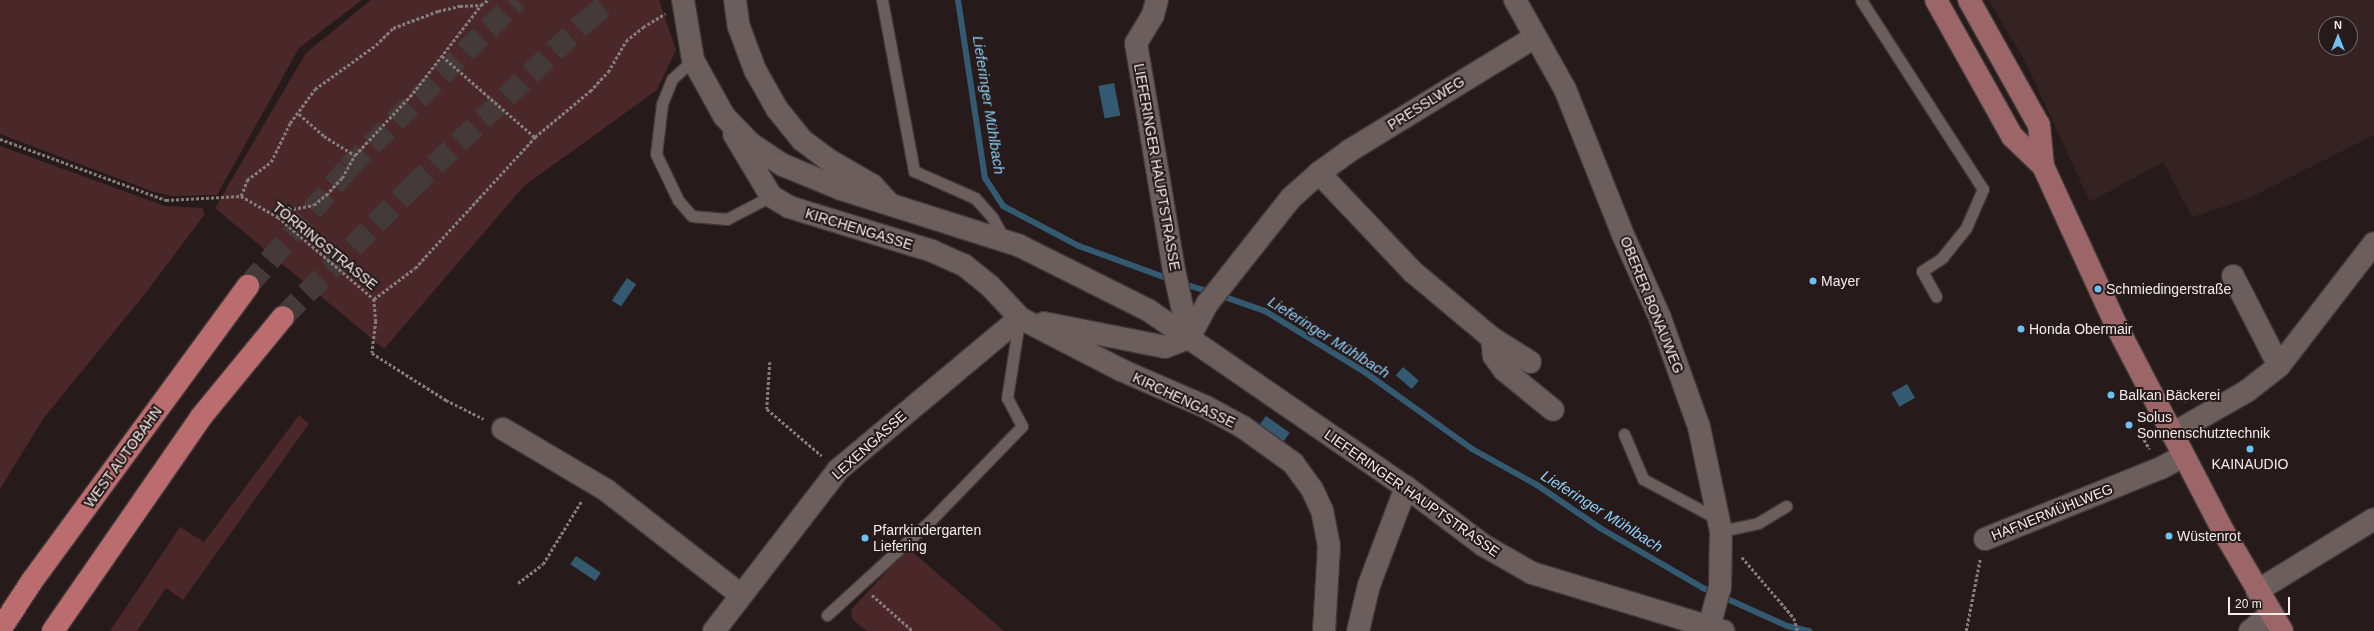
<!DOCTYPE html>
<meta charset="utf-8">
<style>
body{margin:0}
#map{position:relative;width:2374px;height:631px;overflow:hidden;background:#261a1a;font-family:Arial,sans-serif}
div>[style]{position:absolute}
.built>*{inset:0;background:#352323}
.green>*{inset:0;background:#4a2829}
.water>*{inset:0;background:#335a71;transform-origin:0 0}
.stream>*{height:6px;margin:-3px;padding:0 3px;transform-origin:3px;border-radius:3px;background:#335a71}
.motorway-tunnel>*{height:22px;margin-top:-11px;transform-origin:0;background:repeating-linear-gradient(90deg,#453a3a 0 22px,transparent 0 33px)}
.path>*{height:2.5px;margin-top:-1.25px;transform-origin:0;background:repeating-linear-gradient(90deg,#867c7c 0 3px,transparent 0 5px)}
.roads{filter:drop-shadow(1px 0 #413838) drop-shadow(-1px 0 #413838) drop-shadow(0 1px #413838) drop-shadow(0 -1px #413838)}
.service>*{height:11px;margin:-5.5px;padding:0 5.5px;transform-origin:5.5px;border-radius:5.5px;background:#6d5e5e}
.minor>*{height:22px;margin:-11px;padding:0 11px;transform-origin:11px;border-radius:11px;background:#6d5e5e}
.primary>*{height:22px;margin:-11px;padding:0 11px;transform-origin:11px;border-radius:11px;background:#9c6668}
.motorway>*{height:22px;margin:-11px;padding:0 11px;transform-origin:11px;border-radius:11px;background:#bb6c6e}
.dots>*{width:11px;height:11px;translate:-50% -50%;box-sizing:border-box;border:2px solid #261a1a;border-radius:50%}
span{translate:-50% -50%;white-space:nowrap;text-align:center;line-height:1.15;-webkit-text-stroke:4px #261a1a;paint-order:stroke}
.street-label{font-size:14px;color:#f5ecec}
.poi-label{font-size:14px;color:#f5ecec}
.left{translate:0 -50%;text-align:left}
.water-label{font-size:15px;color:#8dd1f9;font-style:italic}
.north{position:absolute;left:2318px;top:16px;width:40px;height:40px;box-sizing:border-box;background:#261a1a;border:1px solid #796e6e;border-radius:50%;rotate:0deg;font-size:11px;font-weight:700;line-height:16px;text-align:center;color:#f5ecec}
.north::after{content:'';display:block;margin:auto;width:14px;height:18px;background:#6dc2f3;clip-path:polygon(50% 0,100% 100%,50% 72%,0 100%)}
.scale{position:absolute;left:2228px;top:597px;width:62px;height:18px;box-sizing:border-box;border:2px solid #f5ecec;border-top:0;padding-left:5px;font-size:12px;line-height:14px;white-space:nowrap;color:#f5ecec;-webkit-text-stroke:3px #261a1a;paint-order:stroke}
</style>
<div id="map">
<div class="built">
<i style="clip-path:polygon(evenodd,1989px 0,2374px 0,2374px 135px,2249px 198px,2192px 217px,2163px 162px,2090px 202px,2027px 65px,1989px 0,2326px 24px,2350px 24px,2350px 48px,2326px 48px,2326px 24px)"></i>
</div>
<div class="green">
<i style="clip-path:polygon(0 0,362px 0,299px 48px,217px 195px,173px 196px,154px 192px,0 134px)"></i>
<i style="clip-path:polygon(371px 0,659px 0,676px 50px,657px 90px,524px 186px,384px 349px,215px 208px,306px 53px)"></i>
<i style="clip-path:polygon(0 146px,165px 206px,202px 208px,205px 214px,148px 290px,43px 419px,0 489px)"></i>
<i style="clip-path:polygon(299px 415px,309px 424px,183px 600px,166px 588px,137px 631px,110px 631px,180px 527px,204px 542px)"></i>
<i style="clip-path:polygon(908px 548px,1004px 631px,867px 631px,852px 619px,851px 610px)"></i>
</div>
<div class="water">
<i style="left:1114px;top:83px;width:33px;height:16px;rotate:79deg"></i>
<i style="left:627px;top:278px;width:11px;height:27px;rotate:34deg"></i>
<i style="left:1403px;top:367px;width:21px;height:11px;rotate:41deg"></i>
<i style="left:1907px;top:384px;width:16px;height:18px;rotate:60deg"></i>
<i style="left:1266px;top:416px;width:29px;height:12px;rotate:35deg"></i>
<i style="left:576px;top:556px;width:30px;height:10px;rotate:34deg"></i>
</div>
<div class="stream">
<i style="left:958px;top:0;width:180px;rotate:81.4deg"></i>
<i style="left:985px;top:178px;width:33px;rotate:57deg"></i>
<i style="left:1003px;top:206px;width:86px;rotate:27.8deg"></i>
<i style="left:1079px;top:246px;width:99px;rotate:20.1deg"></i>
<i style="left:1181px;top:283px;width:30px;rotate:17deg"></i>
<i style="left:1219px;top:295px;width:49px;rotate:19.2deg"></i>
<i style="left:1265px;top:311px;width:119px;rotate:31.5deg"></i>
<i style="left:1366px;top:373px;width:130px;rotate:35.6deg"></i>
<i style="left:1472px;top:449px;width:74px;rotate:29deg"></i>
<i style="left:1537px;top:485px;width:76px;rotate:34.3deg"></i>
<i style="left:1600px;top:528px;width:119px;rotate:30.2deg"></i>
<i style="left:1703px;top:588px;width:92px;rotate:24.3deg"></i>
<i style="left:1787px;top:626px;width:23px;rotate:13deg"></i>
</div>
<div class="motorway-tunnel">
<i style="left:248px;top:286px;width:155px;rotate:-49.7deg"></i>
<i style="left:348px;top:168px;width:238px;rotate:-44.8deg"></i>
<i style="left:283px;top:317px;width:182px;rotate:-45.2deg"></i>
<i style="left:411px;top:188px;width:242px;rotate:-43.7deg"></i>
<i style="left:586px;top:21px;width:33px;rotate:-39deg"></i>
</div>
<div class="path">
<i style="left:442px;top:56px;width:123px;rotate:41.1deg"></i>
<i style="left:299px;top:114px;width:33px;rotate:41deg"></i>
<i style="left:324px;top:136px;width:36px;rotate:32deg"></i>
<i style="left:0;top:139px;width:177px;rotate:20.2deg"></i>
<i style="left:166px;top:200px;width:75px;rotate:-3.1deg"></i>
<i style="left:241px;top:196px;width:43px;rotate:29.6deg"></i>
<i style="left:278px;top:217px;width:126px;rotate:40.5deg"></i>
<i style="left:374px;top:299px;width:22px;rotate:85deg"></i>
<i style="left:376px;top:321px;width:32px;rotate:97deg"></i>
<i style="left:372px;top:353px;width:88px;rotate:32.4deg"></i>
<i style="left:446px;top:400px;width:42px;rotate:26.6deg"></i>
<i style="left:241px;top:196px;width:17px;rotate:-69deg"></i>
<i style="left:247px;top:180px;width:30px;rotate:-37deg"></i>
<i style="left:271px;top:162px;width:43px;rotate:-64deg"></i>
<i style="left:290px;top:123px;width:42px;rotate:-53.7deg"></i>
<i style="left:315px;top:89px;width:75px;rotate:-35.8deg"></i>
<i style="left:376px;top:45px;width:24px;rotate:-45deg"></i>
<i style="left:393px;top:28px;width:48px;rotate:-20.7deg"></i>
<i style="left:438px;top:11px;width:23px;rotate:-13deg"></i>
<i style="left:460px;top:6px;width:21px;rotate:-3deg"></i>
<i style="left:481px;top:5px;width:9px;rotate:-36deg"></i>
<i style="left:278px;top:217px;width:17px;rotate:-28deg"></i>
<i style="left:293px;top:209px;width:21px;rotate:-11deg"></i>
<i style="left:314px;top:205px;width:16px;rotate:-40deg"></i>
<i style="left:326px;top:195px;width:23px;rotate:-47deg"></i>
<i style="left:342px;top:178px;width:26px;rotate:-61deg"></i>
<i style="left:355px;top:155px;width:85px;rotate:-46.9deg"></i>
<i style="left:413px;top:93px;width:111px;rotate:-52.3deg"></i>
<i style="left:374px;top:299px;width:51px;rotate:-37.1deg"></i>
<i style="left:415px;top:268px;width:178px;rotate:-47.5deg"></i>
<i style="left:535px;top:137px;width:72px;rotate:-39.9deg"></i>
<i style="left:590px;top:91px;width:26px;rotate:-47deg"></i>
<i style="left:608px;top:72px;width:36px;rotate:-60deg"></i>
<i style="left:626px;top:41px;width:22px;rotate:-39deg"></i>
<i style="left:643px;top:27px;width:26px;rotate:-31deg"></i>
<i style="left:770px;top:362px;width:47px;rotate:93.7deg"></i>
<i style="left:767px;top:409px;width:72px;rotate:40.5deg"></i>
<i style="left:2176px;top:389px;width:16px;rotate:50deg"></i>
<i style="left:2139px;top:431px;width:21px;rotate:59deg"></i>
<i style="left:1742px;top:557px;width:80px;rotate:49.6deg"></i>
<i style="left:1794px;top:618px;width:14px;rotate:73deg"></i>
<i style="left:518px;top:583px;width:31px;rotate:-37deg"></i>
<i style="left:543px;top:564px;width:75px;rotate:-58.6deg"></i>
<i style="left:872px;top:595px;width:55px;rotate:41.3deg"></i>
<i style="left:1966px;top:631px;width:73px;rotate:-79deg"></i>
</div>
<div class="roads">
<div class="service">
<i style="left:882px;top:0;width:174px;rotate:79.4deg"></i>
<i style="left:914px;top:171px;width:67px;rotate:23.9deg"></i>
<i style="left:975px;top:198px;width:25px;rotate:48deg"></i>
<i style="left:992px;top:217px;width:26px;rotate:61deg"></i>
<i style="left:1861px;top:0;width:225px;rotate:57.2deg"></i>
<i style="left:1983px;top:189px;width:43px;rotate:113.6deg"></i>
<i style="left:1966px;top:228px;width:38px;rotate:129deg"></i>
<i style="left:1942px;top:258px;width:24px;rotate:147deg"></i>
<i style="left:1922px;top:271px;width:29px;rotate:61deg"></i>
<i style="left:693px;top:60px;width:28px;rotate:138deg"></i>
<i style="left:672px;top:79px;width:27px;rotate:112deg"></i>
<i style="left:662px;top:104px;width:50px;rotate:96.8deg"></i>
<i style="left:656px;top:154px;width:51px;rotate:64.4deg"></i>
<i style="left:678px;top:200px;width:21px;rotate:49deg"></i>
<i style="left:692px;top:216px;width:35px;rotate:5deg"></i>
<i style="left:727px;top:219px;width:50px;rotate:-27.6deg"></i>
<i style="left:1624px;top:434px;width:49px;rotate:67.1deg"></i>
<i style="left:1643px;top:479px;width:85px;rotate:28.1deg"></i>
<i style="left:1721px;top:531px;width:38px;rotate:-12deg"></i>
<i style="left:1758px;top:523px;width:33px;rotate:-31deg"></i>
<i style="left:827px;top:615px;width:139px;rotate:-42.4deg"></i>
<i style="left:930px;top:521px;width:132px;rotate:-45.9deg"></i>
<i style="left:1022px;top:426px;width:32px;rotate:-118deg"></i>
<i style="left:1007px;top:398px;width:78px;rotate:-81.1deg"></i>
</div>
<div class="minor">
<i style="left:683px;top:0;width:61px;rotate:80.5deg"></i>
<i style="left:693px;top:60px;width:64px;rotate:61deg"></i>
<i style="left:724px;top:116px;width:37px;rotate:46deg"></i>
<i style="left:750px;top:143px;width:40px;rotate:34deg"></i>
<i style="left:783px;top:165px;width:63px;rotate:22.5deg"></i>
<i style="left:841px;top:189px;width:186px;rotate:17.6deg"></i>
<i style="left:1018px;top:245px;width:145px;rotate:26.6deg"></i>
<i style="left:1148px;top:310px;width:313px;rotate:34.5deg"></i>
<i style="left:1406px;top:487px;width:96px;rotate:37deg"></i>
<i style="left:1483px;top:545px;width:56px;rotate:29.7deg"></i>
<i style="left:1532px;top:573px;width:200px;rotate:16.9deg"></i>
<i style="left:735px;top:0;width:27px;rotate:82deg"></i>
<i style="left:739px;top:27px;width:46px;rotate:69.6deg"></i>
<i style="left:755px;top:70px;width:45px;rotate:60.6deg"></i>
<i style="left:777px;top:109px;width:40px;rotate:51deg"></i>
<i style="left:802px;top:140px;width:31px;rotate:37deg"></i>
<i style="left:827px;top:159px;width:52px;rotate:30deg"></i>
<i style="left:872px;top:185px;width:21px;rotate:47deg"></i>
<i style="left:1157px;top:0;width:16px;rotate:105deg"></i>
<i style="left:1153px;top:15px;width:33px;rotate:121deg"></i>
<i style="left:1136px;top:43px;width:230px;rotate:80.5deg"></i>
<i style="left:1174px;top:270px;width:70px;rotate:77.6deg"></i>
<i style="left:1515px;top:0;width:102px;rotate:60.7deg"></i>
<i style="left:1565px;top:89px;width:159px;rotate:68.3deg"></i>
<i style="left:1624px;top:237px;width:89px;rotate:66deg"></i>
<i style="left:1660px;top:318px;width:116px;rotate:70.3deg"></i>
<i style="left:1699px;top:427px;width:106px;rotate:78.1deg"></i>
<i style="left:1721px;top:531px;width:56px;rotate:91deg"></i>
<i style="left:1720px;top:587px;width:41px;rotate:105.4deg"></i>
<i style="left:734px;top:134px;width:72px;rotate:59.2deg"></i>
<i style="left:771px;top:196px;width:21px;rotate:31deg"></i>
<i style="left:789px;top:207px;width:150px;rotate:17.1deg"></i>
<i style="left:932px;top:251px;width:35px;rotate:24deg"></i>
<i style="left:964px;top:265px;width:33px;rotate:39deg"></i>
<i style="left:990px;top:286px;width:44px;rotate:46.8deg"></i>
<i style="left:1020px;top:318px;width:114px;rotate:27.2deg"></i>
<i style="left:1121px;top:370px;width:93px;rotate:23.5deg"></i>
<i style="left:1206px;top:407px;width:42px;rotate:28.4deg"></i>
<i style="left:1243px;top:427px;width:62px;rotate:35.8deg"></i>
<i style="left:1293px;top:463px;width:32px;rotate:54deg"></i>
<i style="left:1312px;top:489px;width:23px;rotate:65deg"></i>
<i style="left:1322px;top:510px;width:36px;rotate:79deg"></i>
<i style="left:1329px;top:545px;width:86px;rotate:93.3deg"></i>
<i style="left:1319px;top:173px;width:137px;rotate:46.5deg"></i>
<i style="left:1413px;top:272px;width:103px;rotate:39.9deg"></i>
<i style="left:1492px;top:338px;width:45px;rotate:32.3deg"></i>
<i style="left:2233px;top:276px;width:101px;rotate:62.9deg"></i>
<i style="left:1044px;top:323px;width:123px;rotate:11.2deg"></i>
<i style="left:1165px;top:347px;width:26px;rotate:-21deg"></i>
<i style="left:1189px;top:338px;width:40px;rotate:-62deg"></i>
<i style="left:1208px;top:303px;width:134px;rotate:-51.7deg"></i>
<i style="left:1291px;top:198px;width:38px;rotate:-42deg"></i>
<i style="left:1319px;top:173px;width:37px;rotate:-36deg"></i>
<i style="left:1349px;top:151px;width:218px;rotate:-31.5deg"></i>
<i style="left:1492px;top:338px;width:18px;rotate:84deg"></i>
<i style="left:1494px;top:356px;width:17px;rotate:54deg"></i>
<i style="left:1504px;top:370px;width:63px;rotate:39.2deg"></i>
<i style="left:503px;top:429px;width:120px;rotate:30.6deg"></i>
<i style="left:606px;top:490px;width:171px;rotate:37.9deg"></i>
<i style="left:2172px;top:434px;width:86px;rotate:-29.8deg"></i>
<i style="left:2247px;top:391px;width:41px;rotate:-38deg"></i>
<i style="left:2279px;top:366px;width:155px;rotate:-52.3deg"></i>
<i style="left:1985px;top:539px;width:190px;rotate:-22deg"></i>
<i style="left:2161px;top:468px;width:26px;rotate:-28deg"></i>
<i style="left:2257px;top:591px;width:137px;rotate:-31.6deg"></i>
<i style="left:714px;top:631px;width:203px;rotate:-52.4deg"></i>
<i style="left:838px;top:470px;width:237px;rotate:-39.9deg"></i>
<i style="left:1358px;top:631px;width:47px;rotate:-76.6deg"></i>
<i style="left:1369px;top:585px;width:105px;rotate:-69.3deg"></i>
<i style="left:2250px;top:631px;width:27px;rotate:-39deg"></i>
</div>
<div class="primary">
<i style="left:1936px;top:0;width:156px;rotate:60.8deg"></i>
<i style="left:2012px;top:136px;width:43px;rotate:44.1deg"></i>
<i style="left:1969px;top:0;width:143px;rotate:60.8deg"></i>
<i style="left:2039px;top:125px;width:41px;rotate:84.4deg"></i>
<i style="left:2043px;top:166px;width:177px;rotate:65.3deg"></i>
<i style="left:2117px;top:327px;width:228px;rotate:62.5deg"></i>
<i style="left:2222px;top:529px;width:118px;rotate:59.5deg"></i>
</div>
<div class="motorway">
<i style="left:0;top:630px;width:59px;rotate:-56.9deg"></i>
<i style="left:32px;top:581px;width:366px;rotate:-53.8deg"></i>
<i style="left:53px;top:631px;width:260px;rotate:-55.3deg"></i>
<i style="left:201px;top:417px;width:129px;rotate:-50.6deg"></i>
</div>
</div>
<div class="dots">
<i style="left:1813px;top:281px;background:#6dc2f3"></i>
<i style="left:2098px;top:289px;background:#6dc2f3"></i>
<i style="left:2021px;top:329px;background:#6dc2f3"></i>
<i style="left:2111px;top:395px;background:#6dc2f3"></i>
<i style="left:2129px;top:425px;background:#6dc2f3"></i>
<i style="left:2250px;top:449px;background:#6dc2f3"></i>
<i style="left:2169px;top:536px;background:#6dc2f3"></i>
<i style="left:865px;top:538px;background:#6dc2f3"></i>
</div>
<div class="street-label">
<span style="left:1426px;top:103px;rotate:-32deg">PRESSLWEG</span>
<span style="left:1157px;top:167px;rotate:80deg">LIEFERINGER HAUPTSTRASSE</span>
<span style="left:859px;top:229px;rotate:17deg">KIRCHENGASSE</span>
<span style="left:325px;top:246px;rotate:39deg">TÖRRINGSTRASSE</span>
<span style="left:1652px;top:305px;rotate:68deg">OBERER BONAUWEG</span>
<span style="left:1184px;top:400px;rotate:25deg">KIRCHENGASSE</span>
<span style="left:869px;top:445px;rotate:-42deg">LEXENGASSE</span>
<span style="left:123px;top:457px;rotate:-54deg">WEST AUTOBAHN</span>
<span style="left:1412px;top:493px;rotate:35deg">LIEFERINGER HAUPTSTRASSE</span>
<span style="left:2052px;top:512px;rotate:-22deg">HAFNERMÜHLWEG</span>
</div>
<div class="poi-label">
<span class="left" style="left:1821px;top:281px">Mayer</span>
<span class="left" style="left:2106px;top:289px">Schmiedingerstraße</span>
<span class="left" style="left:2029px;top:329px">Honda Obermair</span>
<span class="left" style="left:2119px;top:395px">Balkan Bäckerei</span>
<span class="left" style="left:2137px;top:425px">Solus<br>Sonnenschutztechnik</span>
<span style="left:2250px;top:464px">KAINAUDIO</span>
<span class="left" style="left:873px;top:538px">Pfarrkindergarten<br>Liefering</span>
<span class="left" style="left:2177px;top:536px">Wüstenrot</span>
</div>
<div class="water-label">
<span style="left:989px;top:105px;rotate:81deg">Lieferinger Mühlbach</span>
<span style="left:1329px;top:337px;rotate:32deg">Lieferinger Mühlbach</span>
<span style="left:1602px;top:511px;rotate:32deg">Lieferinger Mühlbach</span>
</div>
<div class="north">N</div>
<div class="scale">20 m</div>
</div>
